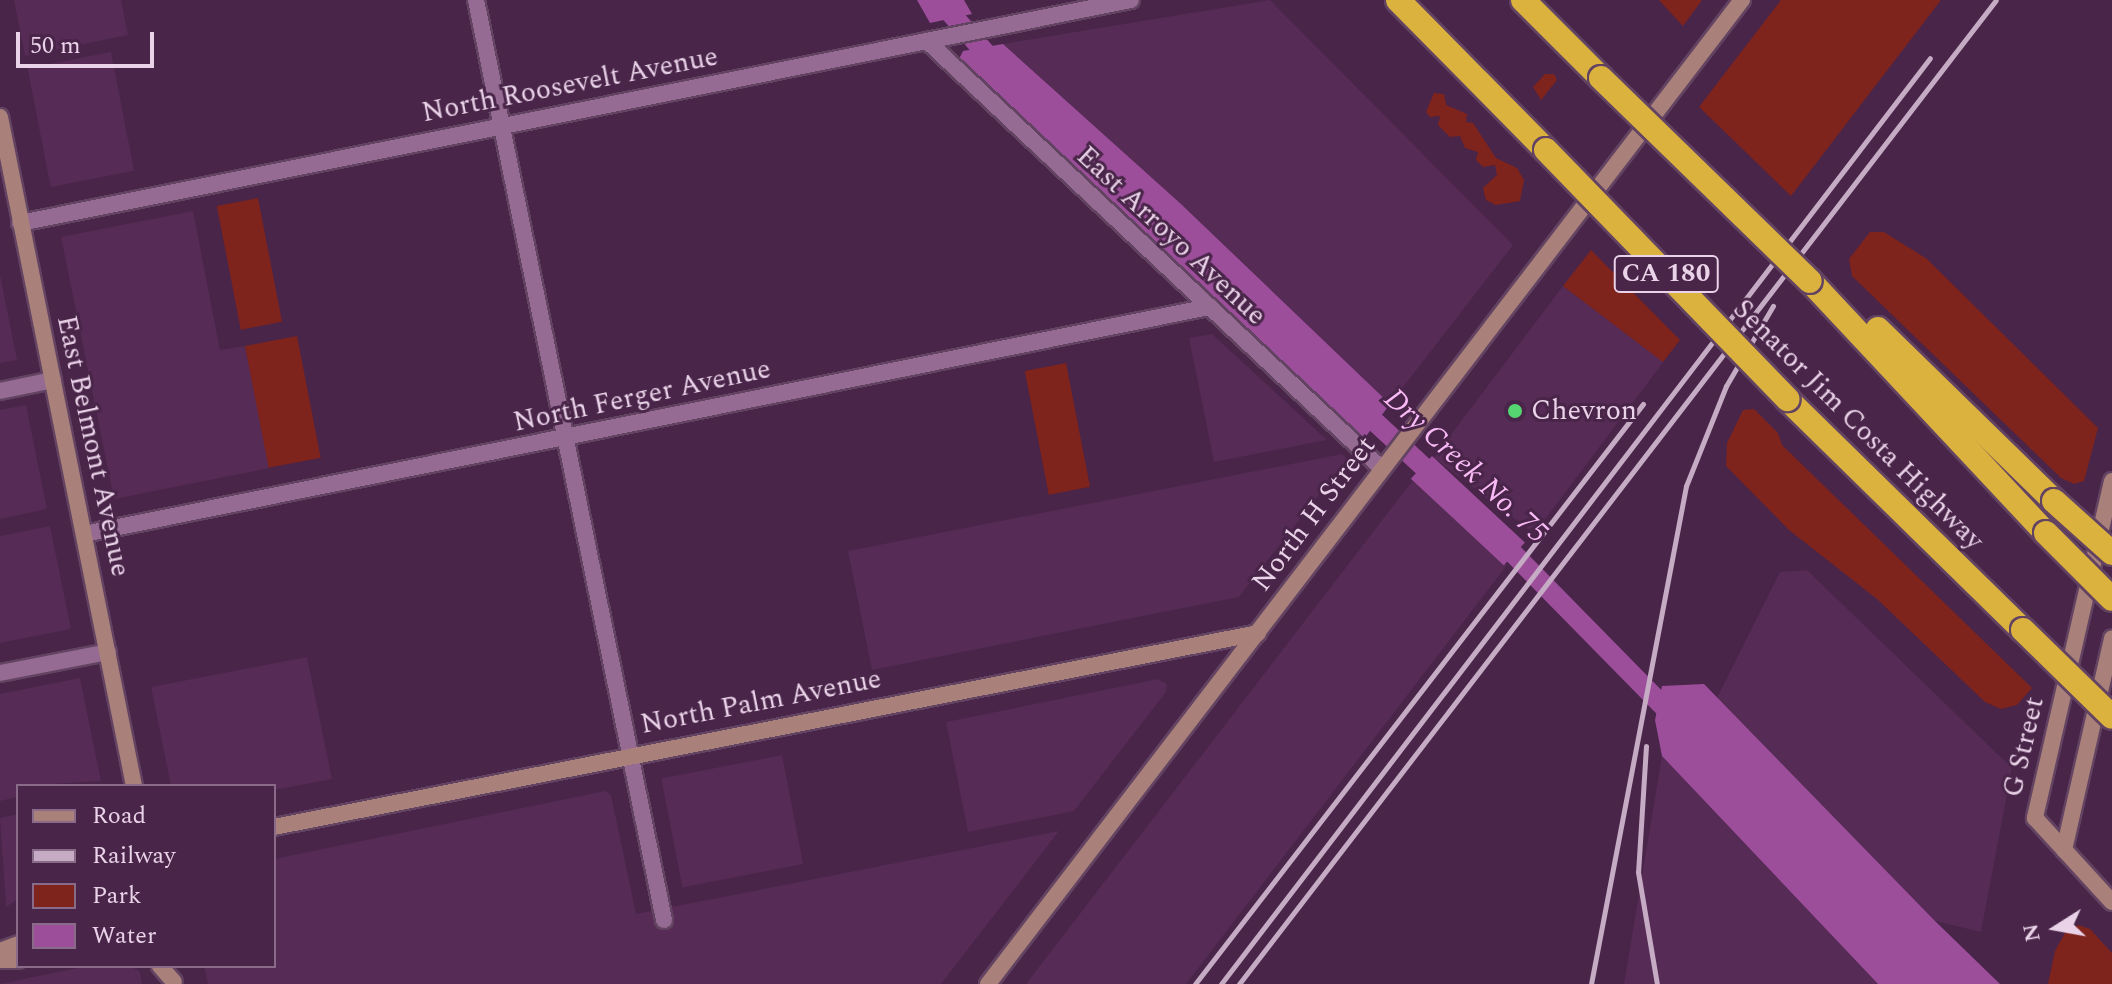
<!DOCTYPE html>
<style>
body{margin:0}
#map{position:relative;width:2112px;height:984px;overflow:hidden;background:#492549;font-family:Spectral,serif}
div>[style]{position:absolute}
.built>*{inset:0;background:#562b55;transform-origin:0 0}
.green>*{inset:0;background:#7f231d;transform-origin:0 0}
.water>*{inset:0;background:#9d4e9b;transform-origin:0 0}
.canal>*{height:20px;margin:-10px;padding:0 10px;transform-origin:10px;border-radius:10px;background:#9d4e9b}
.roads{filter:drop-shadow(2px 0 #634362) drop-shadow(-2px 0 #634362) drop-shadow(0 2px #634362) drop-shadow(0 -2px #634362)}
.street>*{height:16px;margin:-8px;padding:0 8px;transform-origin:8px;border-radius:8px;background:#956b93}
.secondary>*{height:16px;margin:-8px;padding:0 8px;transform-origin:8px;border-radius:8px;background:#aa807a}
.highway>*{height:24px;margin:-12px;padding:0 12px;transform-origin:12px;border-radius:12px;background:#dcb23e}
.rail>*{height:5px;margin:-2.5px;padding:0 2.5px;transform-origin:2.5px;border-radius:2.5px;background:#c5abc4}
.bridges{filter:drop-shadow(2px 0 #634362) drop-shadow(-2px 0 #634362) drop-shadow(0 2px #634362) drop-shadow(0 -2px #634362)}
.highway-bridge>*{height:24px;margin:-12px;padding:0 12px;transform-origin:12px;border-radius:12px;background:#dcb23e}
.dots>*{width:22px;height:22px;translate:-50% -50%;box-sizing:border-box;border:4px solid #492549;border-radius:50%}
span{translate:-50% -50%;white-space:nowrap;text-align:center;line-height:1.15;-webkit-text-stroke:6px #492549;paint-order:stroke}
.shield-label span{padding:2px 6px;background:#492549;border:2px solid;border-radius:6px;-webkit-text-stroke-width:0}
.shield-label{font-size:26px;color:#ead3e9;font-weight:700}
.street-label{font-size:28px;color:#ead3e9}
.poi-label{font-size:28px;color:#ead3e9}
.left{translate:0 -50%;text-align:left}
.water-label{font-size:30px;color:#f9bbf6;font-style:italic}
.legend{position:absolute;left:16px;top:784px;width:260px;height:184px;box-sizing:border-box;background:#492549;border:2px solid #896b89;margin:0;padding:10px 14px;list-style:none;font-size:24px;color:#ead3e9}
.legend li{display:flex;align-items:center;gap:16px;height:40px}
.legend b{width:40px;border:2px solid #896b89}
.north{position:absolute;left:2016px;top:888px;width:80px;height:80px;-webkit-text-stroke:6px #492549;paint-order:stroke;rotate:259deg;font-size:22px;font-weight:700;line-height:32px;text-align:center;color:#ead3e9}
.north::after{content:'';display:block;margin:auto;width:28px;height:36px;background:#ead3e9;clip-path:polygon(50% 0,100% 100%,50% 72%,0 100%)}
.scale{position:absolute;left:16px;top:32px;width:138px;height:36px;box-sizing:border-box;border:4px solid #ead3e9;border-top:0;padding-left:10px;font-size:24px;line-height:28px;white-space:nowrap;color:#ead3e9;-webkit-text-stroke:6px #492549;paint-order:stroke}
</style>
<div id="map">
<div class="built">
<i style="clip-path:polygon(14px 0,121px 0,128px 35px,25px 56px)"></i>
<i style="clip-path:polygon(1270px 0,1513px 245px,1390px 404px,1181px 204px,1003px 44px)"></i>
<i style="left:111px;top:52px;width:121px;height:85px;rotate:79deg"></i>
<i style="clip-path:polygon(193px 211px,220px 350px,245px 346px,270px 468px,114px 499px,61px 237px)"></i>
<i style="clip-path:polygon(0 275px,17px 360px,0 363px)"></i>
<i style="left:1563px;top:286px;width:126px;height:215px;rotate:37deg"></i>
<i style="clip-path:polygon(1212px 334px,1327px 440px,1214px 462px,1189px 338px)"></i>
<i style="clip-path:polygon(26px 405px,47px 509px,0 519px,0 410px)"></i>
<i style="clip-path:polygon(1342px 454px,1347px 459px,1239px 597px,872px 670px,848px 551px)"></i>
<i style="clip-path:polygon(1413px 480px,1507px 565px,1186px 984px,1026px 984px)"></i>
<i style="clip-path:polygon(50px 526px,71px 629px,0 643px,0 536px)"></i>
<i style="clip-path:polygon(1807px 570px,2012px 768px,1981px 932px,1935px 921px,1717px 698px,1780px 572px)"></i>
<i style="clip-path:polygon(307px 657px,332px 779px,274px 790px,274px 786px,171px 786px,151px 687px)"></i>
<i style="clip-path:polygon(80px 678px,101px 781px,18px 786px,18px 797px,0 801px,0 694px)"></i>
<i style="clip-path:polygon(1158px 679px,1167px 684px,1166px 692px,1074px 811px,968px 832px,946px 722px)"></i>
<i style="left:782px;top:755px;width:111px;height:123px;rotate:79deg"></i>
<i style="clip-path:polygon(1662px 756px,1878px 984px,1624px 984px)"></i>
<i style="clip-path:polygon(605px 791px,611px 795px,636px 914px,1059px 831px,941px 984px,208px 984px,204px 966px,274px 966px,274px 859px)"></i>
<i style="clip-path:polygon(18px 814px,18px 899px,6px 907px,0 818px)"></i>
<i style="clip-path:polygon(87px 966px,131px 966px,140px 972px,142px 984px,0 984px)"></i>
</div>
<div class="green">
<i style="clip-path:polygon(1659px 0,1702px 0,1683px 26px)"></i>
<i style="clip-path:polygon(1781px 0,1941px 0,1791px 196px,1699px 107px)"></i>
<i style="clip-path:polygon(1545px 74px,1554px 74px,1557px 80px,1541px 100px,1533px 87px)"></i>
<i style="clip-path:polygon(1434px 93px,1444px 94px,1446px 105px,1467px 114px,1466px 122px,1473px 123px,1496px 158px,1517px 168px,1524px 180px,1520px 201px,1496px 205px,1486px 200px,1483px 188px,1497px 175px,1495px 165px,1483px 167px,1476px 160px,1478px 152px,1465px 148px,1460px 136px,1450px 137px,1438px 125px,1440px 116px,1430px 117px,1426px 112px)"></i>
<i style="left:258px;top:198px;width:126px;height:42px;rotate:79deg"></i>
<i style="clip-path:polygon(1870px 232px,1884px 232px,1927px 259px,2098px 428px,2084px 481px,2074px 484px,2061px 478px,1852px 276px,1849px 259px)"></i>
<i style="clip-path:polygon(1591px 250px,1680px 340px,1663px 362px,1563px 286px)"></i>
<i style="left:297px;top:336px;width:124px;height:53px;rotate:79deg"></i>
<i style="left:1066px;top:363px;width:126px;height:42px;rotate:79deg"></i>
<i style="clip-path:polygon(1754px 409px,1778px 433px,1782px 445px,2032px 688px,2017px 705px,2001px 709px,1985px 702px,1877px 599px,1789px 530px,1726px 466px,1727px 443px,1743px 410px)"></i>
<i style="clip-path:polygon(2078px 925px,2090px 929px,2112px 953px,2112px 984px,2048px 984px,2055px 951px,2066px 931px)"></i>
</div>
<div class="water">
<i style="clip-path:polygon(917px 0,964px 0,972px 14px,930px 23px)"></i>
<i style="clip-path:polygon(1003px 44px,1181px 204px,1390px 404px,1364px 439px,959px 59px,963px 51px)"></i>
<i style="left:1432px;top:456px;width:127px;height:31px;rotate:43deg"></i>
<i style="clip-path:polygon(1704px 684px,1935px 921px,2000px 984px,1878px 984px,1662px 756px,1655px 720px,1662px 686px)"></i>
</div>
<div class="canal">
<i style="left:939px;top:0;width:88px;rotate:48.7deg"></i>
<i style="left:1358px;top:406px;width:116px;rotate:42.9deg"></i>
<i style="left:1495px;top:535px;width:260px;rotate:45.5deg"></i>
</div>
<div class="roads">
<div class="street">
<i style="left:476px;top:0;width:939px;rotate:78.45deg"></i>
<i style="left:927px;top:41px;width:622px;rotate:43.24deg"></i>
<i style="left:20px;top:223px;width:1133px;rotate:-11.35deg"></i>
<i style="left:0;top:391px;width:54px;rotate:-11.7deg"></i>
<i style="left:84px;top:534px;width:1148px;rotate:-11.41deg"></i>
<i style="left:0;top:673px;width:110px;rotate:-11deg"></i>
</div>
<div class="secondary">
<i style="left:0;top:117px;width:682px;rotate:78.67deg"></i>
<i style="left:2112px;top:481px;width:346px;rotate:102.9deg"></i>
<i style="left:2035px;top:818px;width:114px;rotate:47.5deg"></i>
<i style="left:274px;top:827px;width:1003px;rotate:-11.15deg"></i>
<i style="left:2064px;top:850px;width:217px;rotate:-77.2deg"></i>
<i style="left:0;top:951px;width:19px;rotate:-21deg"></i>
<i style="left:0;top:960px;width:18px"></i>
<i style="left:160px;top:966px;width:21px;rotate:49deg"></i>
<i style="left:988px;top:984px;width:1240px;rotate:-52.54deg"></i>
</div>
<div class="highway">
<i style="left:1398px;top:0;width:211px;rotate:45.4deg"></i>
<i style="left:1523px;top:0;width:110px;rotate:45deg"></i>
<i style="left:1810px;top:281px;width:345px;rotate:46.9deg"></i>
<i style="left:1878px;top:329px;width:246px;rotate:44.3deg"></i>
<i style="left:1787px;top:399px;width:330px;rotate:44.4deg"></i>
</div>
</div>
<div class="rail">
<i style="left:1646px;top:746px;width:126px;rotate:93.6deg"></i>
<i style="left:1638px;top:872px;width:114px;rotate:80.4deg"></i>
<i style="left:1195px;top:984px;width:733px;rotate:-52.32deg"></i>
<i style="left:1221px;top:984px;width:1166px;rotate:-52.56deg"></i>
<i style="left:1239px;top:984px;width:1241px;rotate:-52.43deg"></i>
<i style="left:1591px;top:984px;width:507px;rotate:-79.2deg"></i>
<i style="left:1686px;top:486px;width:108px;rotate:-68.2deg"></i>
<i style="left:1726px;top:386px;width:93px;rotate:-59.6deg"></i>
</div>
<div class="bridges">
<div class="highway-bridge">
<i style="left:1601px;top:78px;width:291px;rotate:44.2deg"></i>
<i style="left:1546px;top:150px;width:347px;rotate:45.9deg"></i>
<i style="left:2054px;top:501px;width:78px;rotate:41.9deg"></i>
<i style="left:2046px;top:533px;width:93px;rotate:45deg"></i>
<i style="left:2023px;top:630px;width:124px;rotate:44.3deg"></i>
</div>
</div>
<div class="dots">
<i style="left:1515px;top:411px;background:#55d671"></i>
</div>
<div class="shield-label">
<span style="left:1666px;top:274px">CA 180</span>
</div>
<div class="street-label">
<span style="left:570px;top:85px;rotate:-11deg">North Roosevelt Avenue</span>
<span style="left:1171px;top:236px;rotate:43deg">East Arroyo Avenue</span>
<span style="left:642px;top:396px;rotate:-12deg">North Ferger Avenue</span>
<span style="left:1858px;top:425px;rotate:45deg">Senator Jim Costa Highway</span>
<span style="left:93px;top:446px;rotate:78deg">East Belmont Avenue</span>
<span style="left:1314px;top:514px;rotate:-53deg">North H Street</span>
<span style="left:761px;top:702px;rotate:-11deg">North Palm Avenue</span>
<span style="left:2024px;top:747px;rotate:-77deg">G Street</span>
</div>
<div class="poi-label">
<span class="left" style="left:1531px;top:411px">Chevron</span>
</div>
<div class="water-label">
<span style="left:1466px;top:466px;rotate:43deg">Dry Creek No. 75</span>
</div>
<ul class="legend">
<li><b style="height:10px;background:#aa807a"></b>Road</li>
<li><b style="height:10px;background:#c5abc4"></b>Railway</li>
<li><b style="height:22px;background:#7f231d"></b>Park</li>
<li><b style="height:22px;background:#9d4e9b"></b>Water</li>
</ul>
<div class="north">N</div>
<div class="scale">50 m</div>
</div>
